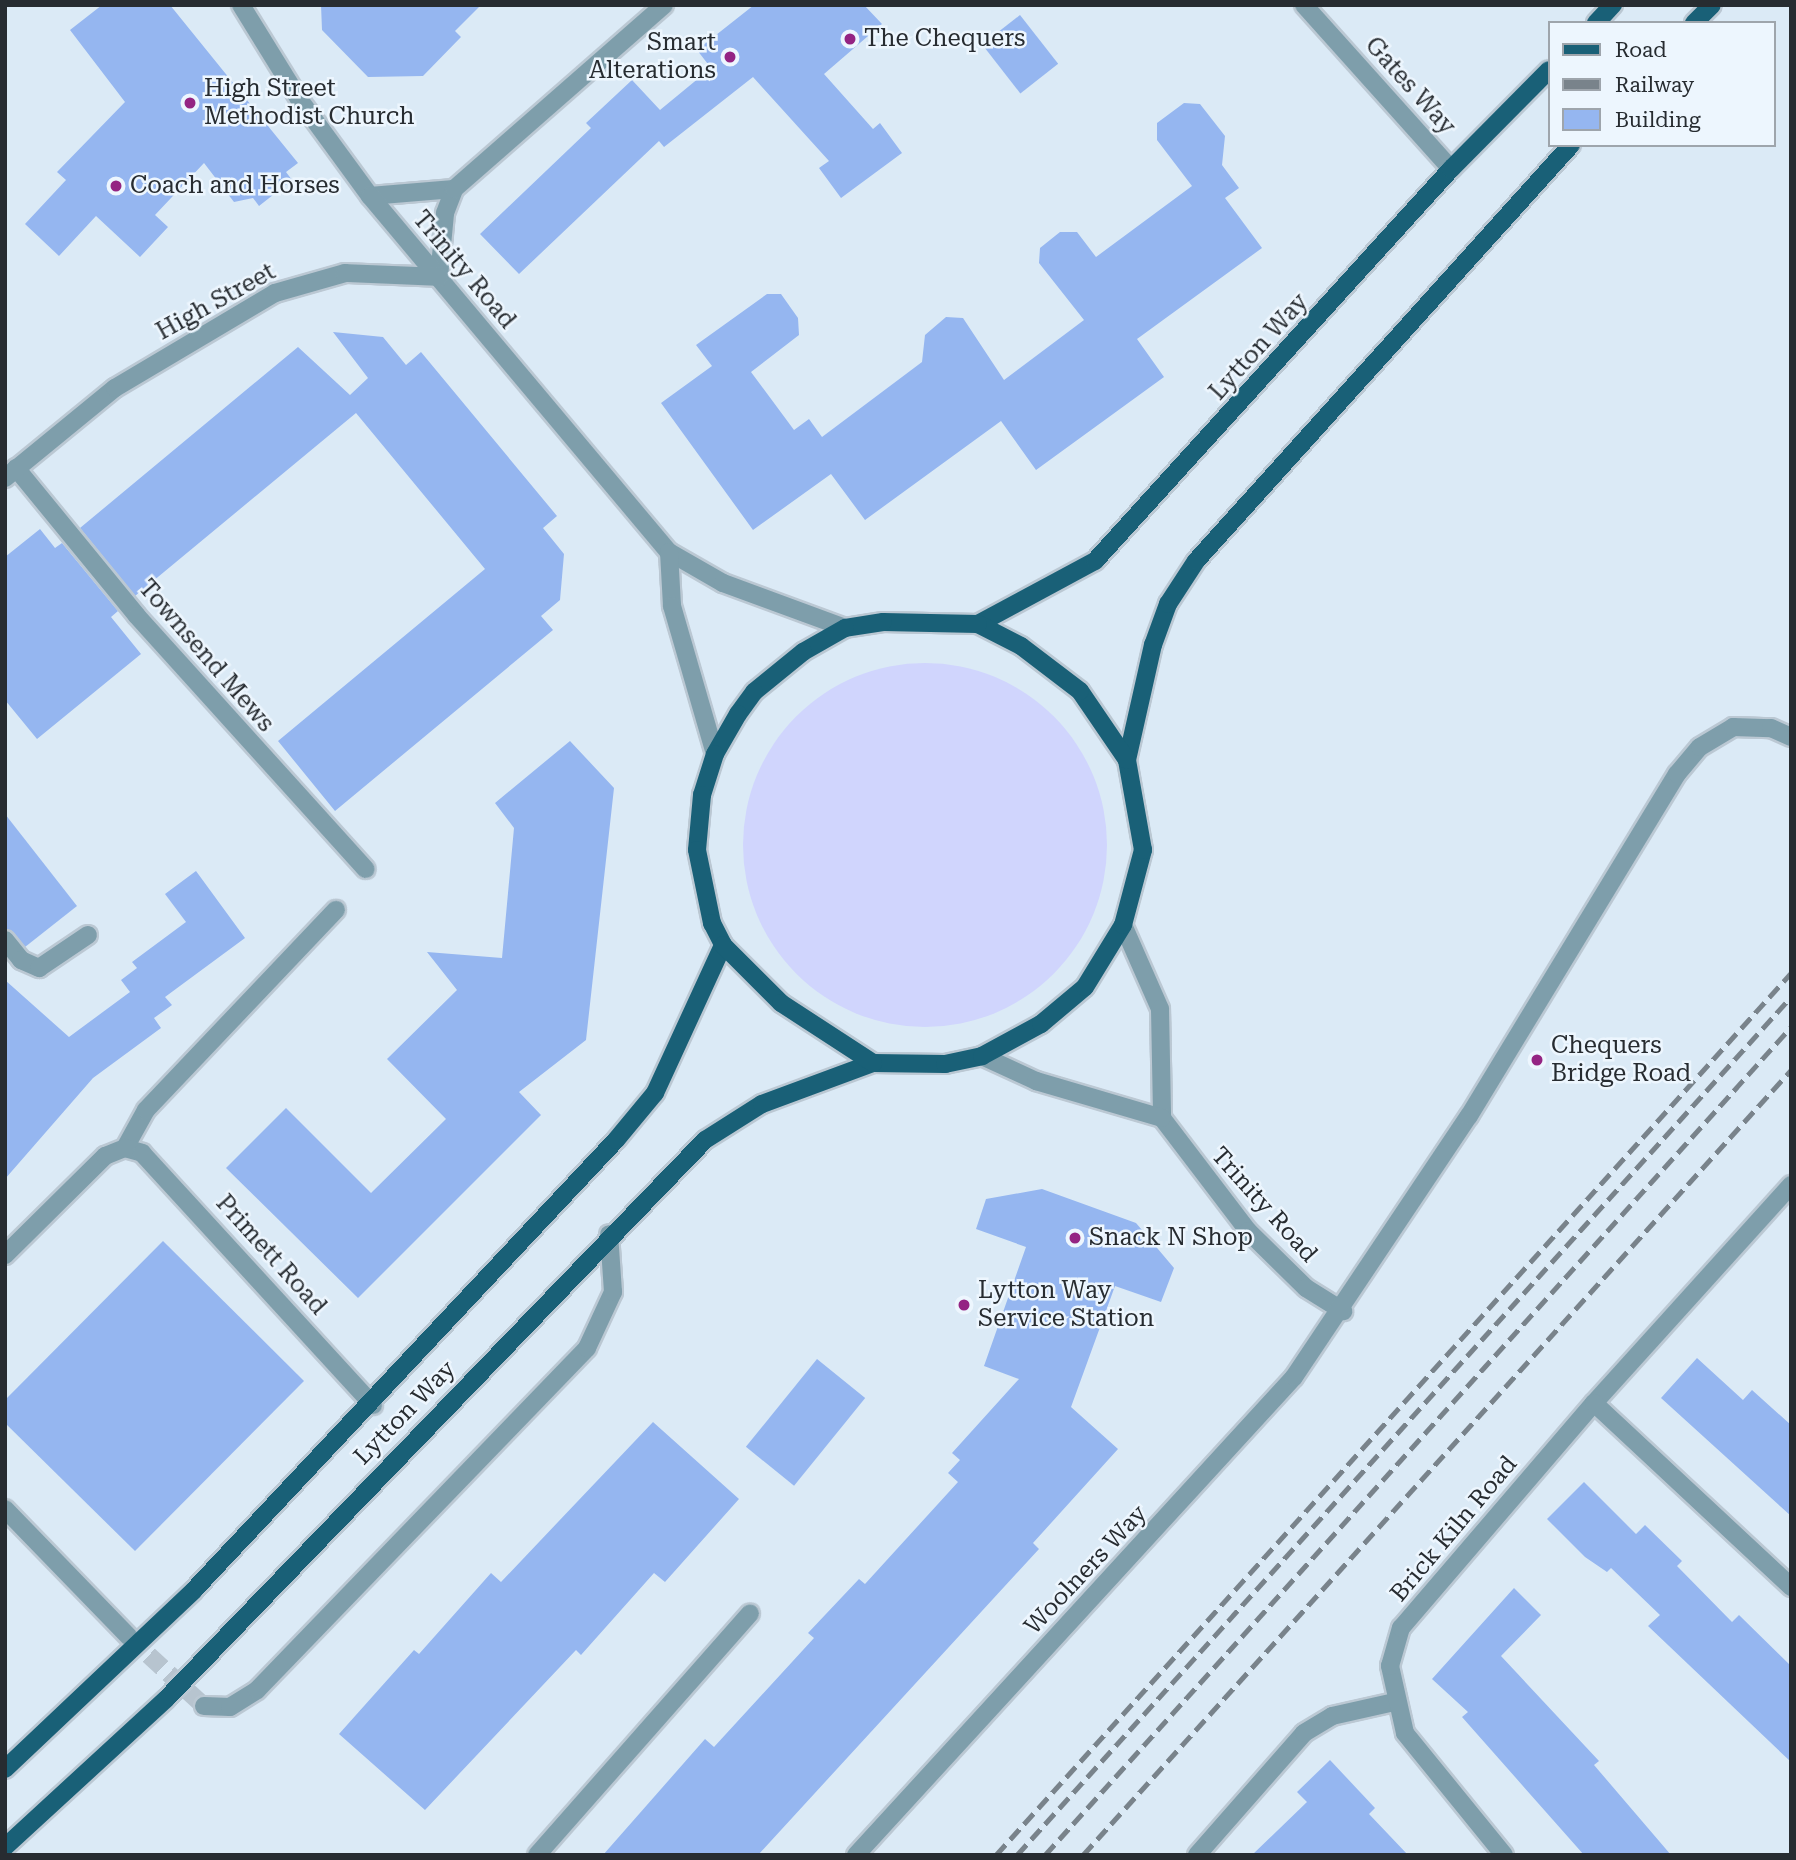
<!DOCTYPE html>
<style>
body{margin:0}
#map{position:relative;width:1796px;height:1860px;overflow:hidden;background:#dbeaf6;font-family:"Roboto Serif",serif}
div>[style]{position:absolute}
.green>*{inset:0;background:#d0d5fd}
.round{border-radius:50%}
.building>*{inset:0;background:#95b6f0;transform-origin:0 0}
.minor-tunnel>*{height:18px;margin-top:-9px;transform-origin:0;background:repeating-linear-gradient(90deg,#b7c4cf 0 18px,transparent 0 27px)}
.roads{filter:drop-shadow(2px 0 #bbc8d3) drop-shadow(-2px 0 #bbc8d3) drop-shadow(0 2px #bbc8d3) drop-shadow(0 -2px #bbc8d3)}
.minor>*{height:18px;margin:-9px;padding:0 9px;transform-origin:9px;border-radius:9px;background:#7e9eab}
.tertiary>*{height:18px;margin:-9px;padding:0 9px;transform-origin:9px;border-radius:9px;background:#7e9eab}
.primary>*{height:18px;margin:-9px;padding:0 9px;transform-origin:9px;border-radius:9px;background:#196077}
.rail>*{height:5px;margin-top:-2.5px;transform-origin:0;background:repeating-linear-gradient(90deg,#79838b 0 14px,transparent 0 21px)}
.dots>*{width:19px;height:19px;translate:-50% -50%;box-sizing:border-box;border:4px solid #edf6fe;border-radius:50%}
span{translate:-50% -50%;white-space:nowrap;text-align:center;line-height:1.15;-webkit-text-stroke:5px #edf6fe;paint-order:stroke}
.poi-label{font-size:24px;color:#272c31}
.left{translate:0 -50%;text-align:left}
.right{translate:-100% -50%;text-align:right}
.street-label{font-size:24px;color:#272c31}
.frame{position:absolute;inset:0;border:7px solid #272c31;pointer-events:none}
.legend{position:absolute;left:1548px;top:21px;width:228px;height:126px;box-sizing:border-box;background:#edf6fe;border:2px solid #9ea5ac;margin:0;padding:9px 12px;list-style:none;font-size:21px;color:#272c31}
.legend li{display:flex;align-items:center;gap:14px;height:35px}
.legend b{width:35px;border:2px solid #9ea5ac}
</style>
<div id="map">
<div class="green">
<i class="round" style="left:743px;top:663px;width:364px;height:364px"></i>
</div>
<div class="building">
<i style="clip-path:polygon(102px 5px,170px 5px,298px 163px,286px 172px,292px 180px,259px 206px,253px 198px,234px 202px,204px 163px,155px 215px,168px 227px,140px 257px,96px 216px,59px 256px,25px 224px,66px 180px,57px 172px,125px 102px,70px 30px)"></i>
<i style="clip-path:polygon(321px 5px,481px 5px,455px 31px,461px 37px,423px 76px,368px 77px,322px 30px)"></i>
<i style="clip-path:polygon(754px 5px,864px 5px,882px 24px,824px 74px,873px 129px,880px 123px,902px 153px,841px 198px,819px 168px,829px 161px,753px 77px,664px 147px,659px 141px,519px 274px,480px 234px,591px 128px,586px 123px,632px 80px,660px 110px,711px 68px,697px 50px)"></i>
<i style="left:1020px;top:15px;width:62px;height:48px;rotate:52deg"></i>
<i style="clip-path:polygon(1184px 103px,1200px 104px,1225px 136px,1222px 165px,1239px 188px,1225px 198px,1262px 248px,1137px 339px,1164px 377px,1036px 470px,1001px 421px,865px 520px,831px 474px,753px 530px,661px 403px,712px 366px,696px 345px,767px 294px,781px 294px,798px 318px,799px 335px,751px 372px,794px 430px,809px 419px,822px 437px,922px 362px,925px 335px,946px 317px,963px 318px,1004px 380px,1084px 320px,1039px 263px,1040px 248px,1060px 232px,1077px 232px,1096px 257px,1192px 186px,1157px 140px,1157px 123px)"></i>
<i style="clip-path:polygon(333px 332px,383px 337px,406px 365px,421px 352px,557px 516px,543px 528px,564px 554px,560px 600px,541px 616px,553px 630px,335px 811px,278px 741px,485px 569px,356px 413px,135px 596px,80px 528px,298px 347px,350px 395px,368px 378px)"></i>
<i style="clip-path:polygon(40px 529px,55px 548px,62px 543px,118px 611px,111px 617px,141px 654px,37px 739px,5px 700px,5px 557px)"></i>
<i style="clip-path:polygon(570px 741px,614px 788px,586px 1040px,519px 1092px,541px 1115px,358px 1298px,226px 1168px,286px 1108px,371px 1193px,446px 1119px,387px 1059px,457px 990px,427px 952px,502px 958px,514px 828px,495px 803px)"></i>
<i style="clip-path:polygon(5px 814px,77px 906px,25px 947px,5px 929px)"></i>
<i style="clip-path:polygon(196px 871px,245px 938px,165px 997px,172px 1005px,154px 1018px,161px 1028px,93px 1078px,5px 1179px,5px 980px,69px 1037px,130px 992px,121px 980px,137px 968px,132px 962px,186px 922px,165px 894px)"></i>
<i style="clip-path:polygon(1042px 1189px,1136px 1223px,1174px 1268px,1161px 1302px,1115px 1286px,1071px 1407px,1118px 1449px,1033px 1543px,1039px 1549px,758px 1855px,603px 1855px,705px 1739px,714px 1747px,814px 1638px,808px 1633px,859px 1579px,865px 1584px,958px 1482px,948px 1473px,960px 1460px,952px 1453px,1019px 1379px,984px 1366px,1026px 1247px,976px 1229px,986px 1199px)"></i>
<i style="clip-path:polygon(163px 1241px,304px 1381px,135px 1551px,5px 1423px,5px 1400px)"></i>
<i style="clip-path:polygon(1697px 1358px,1743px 1400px,1752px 1390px,1791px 1425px,1791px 1516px,1661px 1398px)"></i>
<i style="left:817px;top:1359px;width:62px;height:113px;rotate:39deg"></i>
<i style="clip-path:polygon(653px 1422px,739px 1499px,665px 1582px,654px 1573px,581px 1655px,576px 1650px,425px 1810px,339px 1734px,414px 1650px,419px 1654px,491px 1573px,501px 1582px)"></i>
<i style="clip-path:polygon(1584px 1482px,1636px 1534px,1645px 1525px,1682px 1561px,1677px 1566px,1732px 1622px,1739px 1615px,1791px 1666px,1791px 1762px,1648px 1626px,1660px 1615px,1611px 1568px,1607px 1572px,1585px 1557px,1547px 1519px)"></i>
<i style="clip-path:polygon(1514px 1588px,1541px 1615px,1501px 1656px,1599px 1761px,1594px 1765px,1671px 1855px,1584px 1855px,1462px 1717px,1468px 1712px,1432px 1679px)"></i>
<i style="clip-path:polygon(1330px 1760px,1375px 1808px,1369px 1814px,1408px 1855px,1252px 1855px,1307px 1802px,1297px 1792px)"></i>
</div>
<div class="minor-tunnel">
<i style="left:129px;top:1637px;width:102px;rotate:42.6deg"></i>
</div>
<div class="roads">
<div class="minor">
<i style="left:1304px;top:5px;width:220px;rotate:48.1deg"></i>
<i style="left:370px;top:196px;width:84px;rotate:-4.8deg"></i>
<i style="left:439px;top:277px;width:64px;rotate:-84.6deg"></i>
<i style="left:445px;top:213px;width:26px;rotate:-69deg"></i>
<i style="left:454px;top:189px;width:279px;rotate:-41.2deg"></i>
<i style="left:16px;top:468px;width:191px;rotate:50.7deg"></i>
<i style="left:137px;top:616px;width:341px;rotate:47.9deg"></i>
<i style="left:1123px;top:925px;width:92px;rotate:66.2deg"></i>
<i style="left:1160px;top:1009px;width:109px;rotate:88.9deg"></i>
<i style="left:1162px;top:1118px;width:142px;rotate:52.7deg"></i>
<i style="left:1248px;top:1231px;width:81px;rotate:44.5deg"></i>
<i style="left:1306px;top:1288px;width:44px;rotate:31.9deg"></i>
<i style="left:5px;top:940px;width:26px;rotate:51deg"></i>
<i style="left:21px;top:960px;width:20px;rotate:24deg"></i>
<i style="left:39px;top:968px;width:59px;rotate:-34deg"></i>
<i style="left:982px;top:1056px;width:60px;rotate:24.8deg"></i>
<i style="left:1036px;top:1081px;width:131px;rotate:16.4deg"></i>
<i style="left:125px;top:1148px;width:43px;rotate:-61.1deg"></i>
<i style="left:146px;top:1110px;width:276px;rotate:-46.5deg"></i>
<i style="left:5px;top:1255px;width:141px;rotate:-44.7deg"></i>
<i style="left:105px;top:1156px;width:22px;rotate:-22deg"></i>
<i style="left:125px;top:1148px;width:18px;rotate:16deg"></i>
<i style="left:142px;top:1153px;width:342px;rotate:47.5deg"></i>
<i style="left:1594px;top:1403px;width:294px;rotate:-47.9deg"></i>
<i style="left:5px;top:1509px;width:178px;rotate:45.9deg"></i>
<i style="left:204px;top:1706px;width:26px;rotate:2deg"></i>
<i style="left:230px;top:1707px;width:32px;rotate:-32deg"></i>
<i style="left:257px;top:1690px;width:475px;rotate:-46deg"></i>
<i style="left:587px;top:1348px;width:62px;rotate:-65.1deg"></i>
<i style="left:613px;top:1292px;width:58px;rotate:-93.9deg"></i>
<i style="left:537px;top:1855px;width:322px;rotate:-48.6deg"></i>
<i style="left:856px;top:1855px;width:648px;rotate:-47.5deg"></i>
<i style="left:1294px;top:1377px;width:314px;rotate:-56.2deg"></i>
<i style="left:1469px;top:1116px;width:400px;rotate:-58.7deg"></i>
<i style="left:1677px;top:774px;width:35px;rotate:-50deg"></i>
<i style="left:1700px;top:747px;width:39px;rotate:-31deg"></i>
<i style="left:1733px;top:727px;width:38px;rotate:2deg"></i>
<i style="left:1771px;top:728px;width:22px;rotate:24deg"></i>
<i style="left:1197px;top:1855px;width:162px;rotate:-48.7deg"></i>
<i style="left:1304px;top:1733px;width:33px;rotate:-31deg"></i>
<i style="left:1332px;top:1716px;width:64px;rotate:-12.7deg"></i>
<i style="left:1504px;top:1855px;width:157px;rotate:-129.1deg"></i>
<i style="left:1405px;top:1733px;width:69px;rotate:-102.6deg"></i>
<i style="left:1390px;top:1666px;width:40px;rotate:-74deg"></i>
<i style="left:1401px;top:1628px;width:296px;rotate:-49.4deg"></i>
<i style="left:1594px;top:1403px;width:270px;rotate:43deg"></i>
</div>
<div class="tertiary">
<i style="left:241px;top:5px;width:110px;rotate:58.3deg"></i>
<i style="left:299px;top:99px;width:120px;rotate:53.8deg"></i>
<i style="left:370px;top:196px;width:465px;rotate:50deg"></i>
<i style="left:669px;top:552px;width:62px;rotate:29.9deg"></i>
<i style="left:723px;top:583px;width:130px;rotate:20.2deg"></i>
<i style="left:5px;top:478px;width:142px;rotate:-39.3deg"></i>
<i style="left:115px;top:388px;width:186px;rotate:-30.7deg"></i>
<i style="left:275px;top:293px;width:73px;rotate:-15.9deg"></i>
<i style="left:345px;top:273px;width:94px;rotate:2.4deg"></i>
<i style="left:669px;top:552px;width:54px;rotate:86.8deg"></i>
<i style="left:672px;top:606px;width:154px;rotate:73.8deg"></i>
</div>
<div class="primary">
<i style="left:1596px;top:23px;width:25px;rotate:-47deg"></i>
<i style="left:1694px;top:23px;width:25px;rotate:-45deg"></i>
<i style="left:978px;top:624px;width:133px;rotate:-28.3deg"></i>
<i style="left:1095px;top:561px;width:530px;rotate:-47.76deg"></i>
<i style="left:1451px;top:169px;width:139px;rotate:-45.3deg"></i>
<i style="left:1127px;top:760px;width:118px;rotate:-77.3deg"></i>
<i style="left:1153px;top:645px;width:44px;rotate:-69.9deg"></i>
<i style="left:1168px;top:604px;width:51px;rotate:-56.9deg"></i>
<i style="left:1196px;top:561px;width:560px;rotate:-47.97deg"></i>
<i style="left:5px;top:1769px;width:260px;rotate:-43.4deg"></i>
<i style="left:194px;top:1590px;width:617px;rotate:-46.84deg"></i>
<i style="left:616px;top:1140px;width:61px;rotate:-50.3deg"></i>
<i style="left:655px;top:1093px;width:163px;rotate:-65.3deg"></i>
<i style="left:5px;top:1847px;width:219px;rotate:-42.6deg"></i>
<i style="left:166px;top:1699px;width:777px;rotate:-46.04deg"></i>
<i style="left:705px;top:1140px;width:67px;rotate:-32.3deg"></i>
<i style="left:762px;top:1104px;width:118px;rotate:-20.3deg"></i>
<i style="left:873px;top:1063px;width:72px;rotate:0.8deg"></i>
<i style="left:945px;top:1064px;width:38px;rotate:-12deg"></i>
<i style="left:982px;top:1056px;width:67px;rotate:-28.5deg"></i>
<i style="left:1041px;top:1024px;width:57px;rotate:-40.1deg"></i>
<i style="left:1085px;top:987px;width:73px;rotate:-58.5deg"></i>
<i style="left:1123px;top:925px;width:78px;rotate:-75.1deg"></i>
<i style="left:1143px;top:850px;width:91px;rotate:-100.1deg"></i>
<i style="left:1127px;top:760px;width:83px;rotate:-124.3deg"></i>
<i style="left:1080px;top:691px;width:74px;rotate:-142.7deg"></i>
<i style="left:1021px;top:646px;width:48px;rotate:-152.9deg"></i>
<i style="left:978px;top:624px;width:95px;rotate:-178.8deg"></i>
<i style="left:883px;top:622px;width:38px;rotate:171deg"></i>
<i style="left:845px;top:628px;width:48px;rotate:150.3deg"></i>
<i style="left:803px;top:652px;width:63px;rotate:140.8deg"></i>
<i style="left:754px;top:692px;width:27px;rotate:126deg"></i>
<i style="left:738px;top:714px;width:46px;rotate:119.9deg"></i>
<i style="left:715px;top:754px;width:43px;rotate:107.6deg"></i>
<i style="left:702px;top:795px;width:55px;rotate:95.2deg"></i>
<i style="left:697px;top:850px;width:75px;rotate:78.4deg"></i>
<i style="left:712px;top:923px;width:25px;rotate:63deg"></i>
<i style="left:723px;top:945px;width:82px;rotate:45deg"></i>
<i style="left:781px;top:1003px;width:110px;rotate:33.1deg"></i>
</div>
</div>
<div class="rail">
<i style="left:996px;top:1855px;width:1187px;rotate:-47.97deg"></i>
<i style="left:1017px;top:1855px;width:1156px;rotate:-47.95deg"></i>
<i style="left:1045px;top:1855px;width:1114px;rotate:-47.98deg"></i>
<i style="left:1083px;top:1855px;width:1057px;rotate:-47.95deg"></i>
</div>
<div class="dots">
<i style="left:850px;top:39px;background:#942483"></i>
<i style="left:730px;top:57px;background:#942483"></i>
<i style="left:190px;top:103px;background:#942483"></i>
<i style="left:116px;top:186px;background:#942483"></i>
<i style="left:1537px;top:1060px;background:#942483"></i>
<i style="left:1075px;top:1238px;background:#942483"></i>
<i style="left:964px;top:1305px;background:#942483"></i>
</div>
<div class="poi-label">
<span class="left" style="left:864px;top:39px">The Chequers</span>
<span class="right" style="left:716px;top:57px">Smart<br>Alterations</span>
<span class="left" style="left:204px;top:103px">High Street<br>Methodist Church</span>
<span class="left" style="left:130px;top:186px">Coach and Horses</span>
<span class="left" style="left:1551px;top:1060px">Chequers<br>Bridge Road</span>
<span class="left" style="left:1089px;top:1238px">Snack N Shop</span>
<span class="left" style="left:978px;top:1305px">Lytton Way<br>Service Station</span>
</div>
<div class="street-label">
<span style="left:1410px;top:86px;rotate:48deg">Gates Way</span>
<span style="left:464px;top:270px;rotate:50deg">Trinity Road</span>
<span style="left:216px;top:302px;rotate:-29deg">High Street</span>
<span style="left:1259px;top:347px;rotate:-48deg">Lytton Way</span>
<span style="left:206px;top:656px;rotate:49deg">Townsend Mews</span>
<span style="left:1264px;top:1205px;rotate:48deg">Trinity Road</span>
<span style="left:271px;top:1255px;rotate:48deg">Primett Road</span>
<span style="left:405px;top:1413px;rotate:-46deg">Lytton Way</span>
<span style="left:1454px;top:1529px;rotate:-50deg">Brick Kiln Road</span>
<span style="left:1086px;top:1570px;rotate:-47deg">Woolners Way</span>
</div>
<div class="frame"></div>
<ul class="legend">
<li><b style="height:9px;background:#196077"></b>Road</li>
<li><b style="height:9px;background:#79838b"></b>Railway</li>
<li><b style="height:19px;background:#95b6f0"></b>Building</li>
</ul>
</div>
